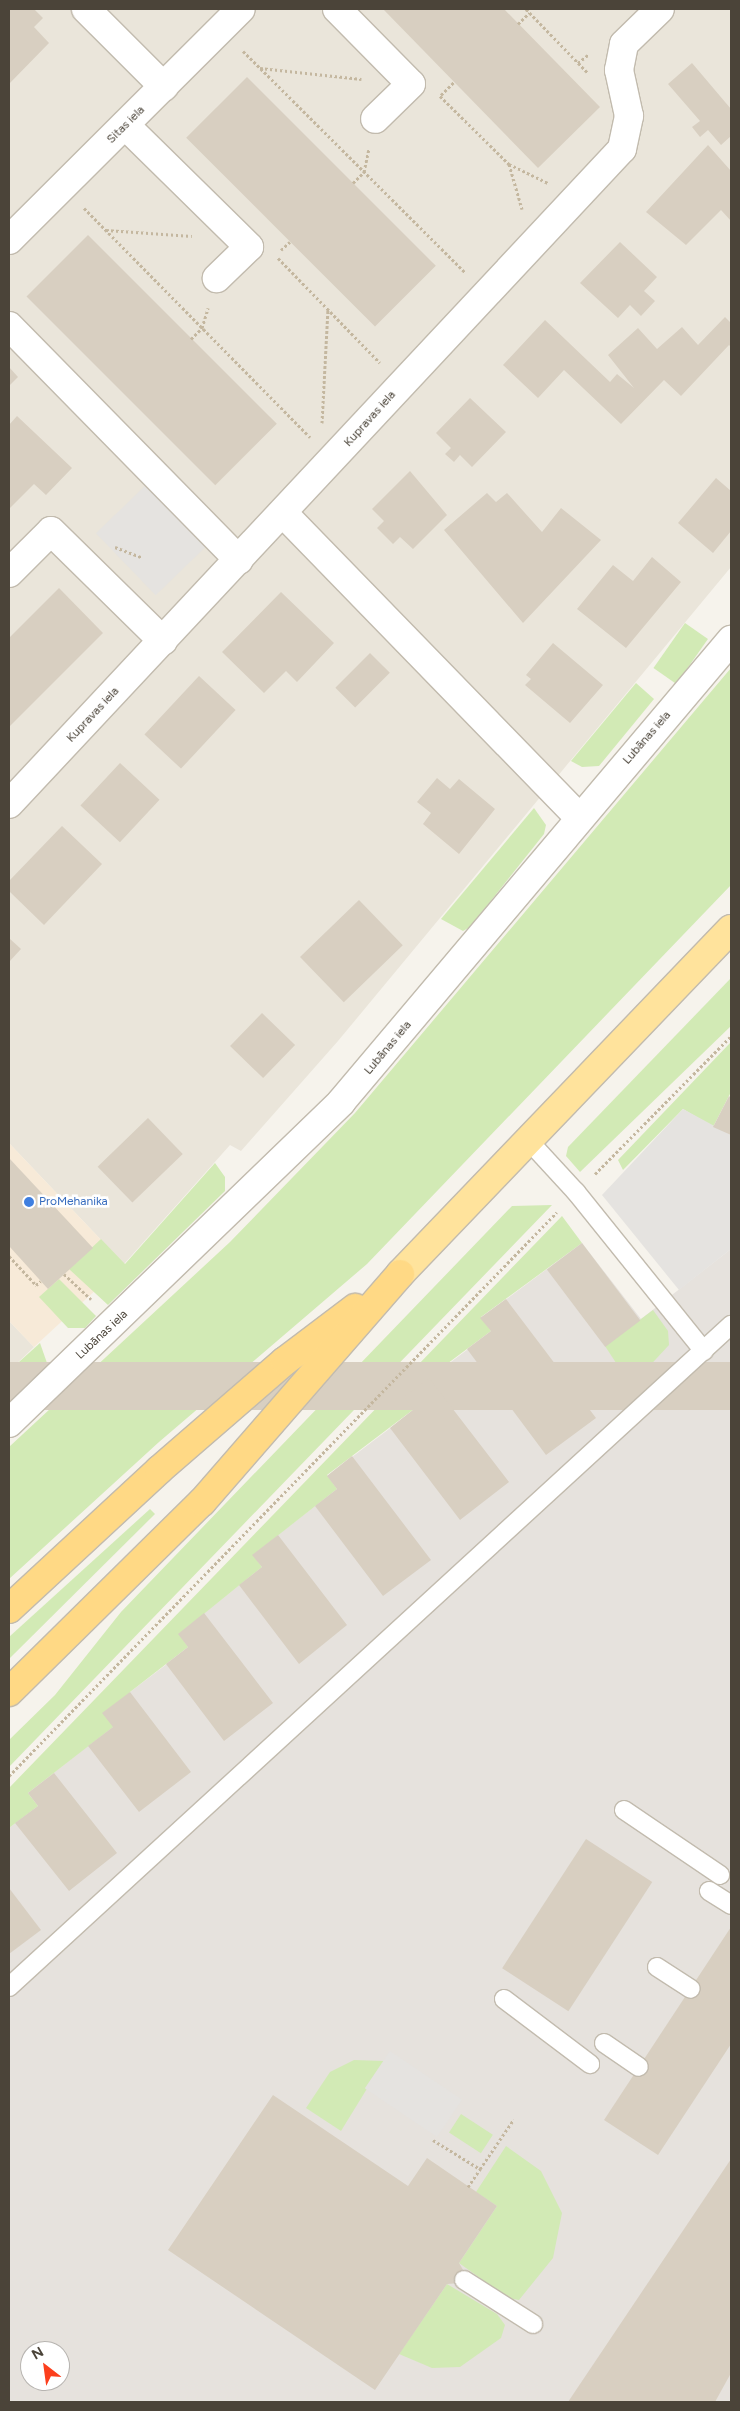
<!DOCTYPE html>
<meta charset="utf-8">
<style>
body{margin:0}
#map{position:relative;width:740px;height:2411px;overflow:hidden;background:#f6f3ec;font-family:Figtree,sans-serif}
div>[style]{position:absolute}
.residential>*{inset:0;background:#eae5da}
.commercial>*{inset:0;background:#f7ead8}
.industrial>*{inset:0;background:#e6e2dd}
.green>*{inset:0;background:#d2eab5;transform-origin:0 0}
.parking>*{inset:0;background:#e5e3e0;transform-origin:0 0}
.building>*{inset:0;background:#d8cfc1;transform-origin:0 0}
.path>*{height:3px;margin-top:-1.5px;transform-origin:0;background:repeating-linear-gradient(90deg,#c4b79f 0 2.5px,transparent 0 5px)}
.roads{filter:drop-shadow(1px 0 #c2bbae) drop-shadow(-1px 0 #c2bbae) drop-shadow(0 1px #c2bbae) drop-shadow(0 -1px #c2bbae)}
.service>*{height:18px;margin:-9px;padding:0 9px;transform-origin:9px;border-radius:9px;background:#fff}
.minor>*{height:28px;margin:-14px;padding:0 14px;transform-origin:14px;border-radius:14px;background:#fff}
.primary>*{height:28px;margin:-14px;padding:0 14px;transform-origin:14px;border-radius:14px;background:#ffe39c}
.trunk>*{height:28px;margin:-14px;padding:0 14px;transform-origin:14px;border-radius:14px;background:#ffd985}
.dots>*{width:14px;height:14px;translate:-50% -50%;box-sizing:border-box;border:2px solid #fff;border-radius:50%}
span{translate:-50% -50%;white-space:nowrap;text-align:center;line-height:1.15;-webkit-text-stroke:5px #fff;paint-order:stroke}
.street-label{font-size:12px;color:#4b4439}
.shop-label{font-size:12px;color:#366cbe}
.left{translate:0 -50%;text-align:left}
.frame{position:absolute;inset:0;border:10px solid #4b4439;pointer-events:none}
.north{position:absolute;left:20px;top:2341px;width:50px;height:50px;box-sizing:border-box;background:#fff;border:1px solid #b7b4b0;border-radius:50%;rotate:330deg;font-size:14px;font-weight:700;line-height:20px;text-align:center;color:#4b4439}
.north::after{content:'';display:block;margin:auto;width:18px;height:22px;background:#fc3f1d;clip-path:polygon(50% 0,100% 100%,50% 72%,0 100%)}
</style>
<div id="map">
<div class="residential">
<i style="clip-path:polygon(9px 9px,731px 9px,731px 567px,338px 1041px,241px 1151px,230px 1145px,124px 1264px,9px 1143px)"></i>
<i style="clip-path:polygon(9px 1321px,34px 1347px,9px 1371px)"></i>
</div>
<div class="commercial">
<i style="clip-path:polygon(9px 1143px,124px 1264px,34px 1347px,9px 1321px)"></i>
</div>
<div class="industrial">
<i style="clip-path:polygon(evenodd,582px 1243px,641px 1319px,731px 1249px,731px 2402px,9px 2402px,9px 1828px,38px 1806px,28px 1793px,112px 1727px,130px 1692px,188px 1648px,178px 1634px,262px 1567px,252px 1555px,337px 1489px,327px 1476px,414px 1410px,404px 1397px,491px 1332px,481px 1318px,582px 1243px,30px 2351px,60px 2351px,60px 2381px,30px 2381px,30px 2351px)"></i>
</div>
<div class="green">
<i style="left:685px;top:623px;width:28px;height:55px;rotate:35deg"></i>
<i style="clip-path:polygon(731px 668px,731px 885px,367px 1264px,159px 1442px,9px 1579px,9px 1447px,230px 1242px,355px 1113px)"></i>
<i style="clip-path:polygon(636px 683px,654px 699px,599px 766px,582px 767px,571px 761px)"></i>
<i style="clip-path:polygon(534px 808px,546px 825px,544px 834px,470px 927px,463px 931px,441px 919px)"></i>
<i style="clip-path:polygon(731px 978px,731px 1026px,580px 1172px,566px 1156px,568px 1147px)"></i>
<i style="clip-path:polygon(731px 1042px,731px 1092px,713px 1127px,683px 1109px,623px 1170px,618px 1160px)"></i>
<i style="clip-path:polygon(215px 1163px,225px 1177px,225px 1191px,108px 1305px,69px 1269px,101px 1239px,125px 1264px)"></i>
<i style="clip-path:polygon(512px 1206px,552px 1205px,9px 1767px,9px 1740px,55px 1695px,121px 1612px)"></i>
<i style="clip-path:polygon(562px 1216px,582px 1243px,481px 1317px,491px 1331px,404px 1396px,414px 1409px,327px 1475px,337px 1489px,253px 1555px,262px 1567px,179px 1634px,188px 1647px,130px 1692px,113px 1727px,28px 1793px,38px 1806px,9px 1828px,9px 1788px)"></i>
<i style="clip-path:polygon(59px 1279px,96px 1316px,85px 1328px,68px 1328px,39px 1297px)"></i>
<i style="clip-path:polygon(653px 1310px,668px 1331px,669px 1345px,643px 1373px,633px 1377px,620px 1369px,605px 1346px)"></i>
<i style="clip-path:polygon(40px 1343px,47px 1363px,9px 1401px,9px 1371px)"></i>
<i style="clip-path:polygon(150px 1509px,155px 1514px,9px 1659px,9px 1637px)"></i>
<i style="clip-path:polygon(354px 2060px,384px 2061px,341px 2131px,306px 2108px,330px 2072px)"></i>
<i style="left:461px;top:2114px;width:38px;height:22px;rotate:33deg"></i>
<i style="clip-path:polygon(506px 2146px,541px 2171px,562px 2213px,553px 2258px,519px 2300px,508px 2298px,459px 2263px,497px 2206px,476px 2192px)"></i>
<i style="clip-path:polygon(447px 2284px,497px 2314px,505px 2325px,501px 2338px,460px 2367px,432px 2368px,399px 2354px)"></i>
</div>
<div class="parking">
<i style="left:147px;top:484px;width:86px;height:71px;rotate:46deg"></i>
<i style="clip-path:polygon(683px 1109px,731px 1135px,731px 1249px,679px 1290px,602px 1195px)"></i>
<i style="left:390px;top:2051px;width:87px;height:45px;rotate:34deg"></i>
</div>
<div class="building">
<i style="clip-path:polygon(9px 9px,34px 9px,43px 18px,34px 27px,49px 43px,9px 84px)"></i>
<i style="clip-path:polygon(383px 9px,504px 9px,600px 107px,538px 168px)"></i>
<i style="clip-path:polygon(692px 63px,731px 109px,731px 136px,721px 145px,708px 130px,700px 137px,692px 127px,700px 121px,668px 84px)"></i>
<i style="left:247px;top:77px;width:267px;height:86px;rotate:45deg"></i>
<i style="clip-path:polygon(708px 145px,731px 171px,731px 221px,721px 210px,686px 245px,646px 212px)"></i>
<i style="left:88px;top:235px;width:267px;height:87px;rotate:45deg"></i>
<i style="clip-path:polygon(620px 242px,657px 277px,644px 291px,655px 301px,641px 316px,630px 305px,618px 318px,580px 283px)"></i>
<i style="clip-path:polygon(725px 317px,731px 323px,731px 347px,729px 345px,681px 396px,664px 380px,621px 424px,564px 370px,538px 398px,503px 365px,545px 320px,610px 382px,617px 374px,634px 388px,608px 355px,638px 328px,657px 349px,682px 327px,698px 345px)"></i>
<i style="clip-path:polygon(9px 367px,18px 377px,9px 386px)"></i>
<i style="clip-path:polygon(470px 398px,506px 432px,472px 467px,460px 455px,454px 462px,445px 454px,451px 448px,436px 433px)"></i>
<i style="clip-path:polygon(17px 416px,72px 468px,46px 495px,34px 484px,9px 509px,9px 425px)"></i>
<i style="clip-path:polygon(410px 471px,447px 515px,413px 549px,400px 537px,393px 544px,377px 528px,384px 521px,372px 509px)"></i>
<i style="clip-path:polygon(716px 478px,731px 491px,731px 531px,713px 553px,678px 523px)"></i>
<i style="clip-path:polygon(487px 493px,496px 502px,507px 493px,542px 532px,561px 508px,601px 540px,523px 623px,444px 530px)"></i>
<i style="clip-path:polygon(652px 557px,681px 582px,626px 648px,577px 609px,613px 565px,633px 581px)"></i>
<i style="clip-path:polygon(59px 588px,103px 633px,9px 727px,9px 638px)"></i>
<i style="clip-path:polygon(281px 592px,334px 643px,297px 682px,286px 671px,264px 693px,222px 652px)"></i>
<i style="clip-path:polygon(553px 643px,603px 685px,570px 723px,525px 685px,531px 679px,526px 675px)"></i>
<i style="left:370px;top:653px;width:28px;height:49px;rotate:45deg"></i>
<i style="left:199px;top:676px;width:50px;height:80px;rotate:43deg"></i>
<i style="left:120px;top:763px;width:54px;height:58px;rotate:43deg"></i>
<i style="clip-path:polygon(437px 778px,450px 789px,459px 779px,495px 809px,459px 854px,423px 824px,431px 813px,417px 802px)"></i>
<i style="clip-path:polygon(62px 826px,102px 864px,44px 925px,9px 891px,9px 881px)"></i>
<i style="left:359px;top:900px;width:63px;height:82px;rotate:46deg"></i>
<i style="clip-path:polygon(9px 938px,21px 949px,9px 962px)"></i>
<i style="left:262px;top:1013px;width:46px;height:46px;rotate:44deg"></i>
<i style="clip-path:polygon(729px 1096px,731px 1098px,731px 1135px,713px 1127px)"></i>
<i style="left:148px;top:1118px;width:50px;height:70px;rotate:46deg"></i>
<i style="clip-path:polygon(9px 1158px,93px 1248px,48px 1289px,9px 1246px)"></i>
<i style="left:582px;top:1243px;width:97px;height:44px;rotate:53deg"></i>
<i style="clip-path:polygon(506px 1299px,596px 1418px,546px 1455px,467px 1349px,491px 1331px,480px 1318px)"></i>
<i style="left:731px;top:1362px;width:48px;height:980px;rotate:90deg"></i>
<i style="clip-path:polygon(429px 1378px,509px 1482px,460px 1520px,390px 1428px,414px 1409px,404px 1397px)"></i>
<i style="clip-path:polygon(352px 1456px,431px 1560px,383px 1596px,315px 1506px,337px 1489px,327px 1476px)"></i>
<i style="clip-path:polygon(278px 1535px,347px 1625px,299px 1664px,239px 1585px,262px 1567px,252px 1555px)"></i>
<i style="clip-path:polygon(204px 1613px,273px 1703px,224px 1741px,166px 1664px,188px 1647px,178px 1634px)"></i>
<i style="clip-path:polygon(130px 1692px,191px 1772px,139px 1812px,88px 1746px,113px 1727px,102px 1713px)"></i>
<i style="clip-path:polygon(54px 1773px,117px 1853px,69px 1891px,15px 1823px,38px 1806px,28px 1793px)"></i>
<i style="left:586px;top:1839px;width:79px;height:154px;rotate:33deg"></i>
<i style="clip-path:polygon(9px 1888px,41px 1930px,9px 1954px)"></i>
<i style="clip-path:polygon(731px 1927px,731px 2044px,658px 2155px,604px 2120px)"></i>
<i style="clip-path:polygon(273px 2095px,408px 2186px,427px 2158px,497px 2206px,459px 2263px,466px 2275px,460px 2283px,447px 2284px,375px 2390px,168px 2250px)"></i>
<i style="clip-path:polygon(731px 2159px,731px 2373px,715px 2402px,568px 2402px)"></i>
</div>
<div class="path">
<i style="left:526px;top:9px;width:88px;rotate:45.9deg"></i>
<i style="left:518px;top:24px;width:16px;rotate:-45deg"></i>
<i style="left:243px;top:51px;width:313px;rotate:44.9deg"></i>
<i style="left:578px;top:63px;width:14px;rotate:-39deg"></i>
<i style="left:260px;top:68px;width:102px;rotate:6.2deg"></i>
<i style="left:441px;top:95px;width:18px;rotate:-45deg"></i>
<i style="left:440px;top:96px;width:97px;rotate:44.6deg"></i>
<i style="left:509px;top:164px;width:47px;rotate:73.9deg"></i>
<i style="left:509px;top:164px;width:43px;rotate:26deg"></i>
<i style="left:353px;top:183px;width:16px;rotate:-45deg"></i>
<i style="left:364px;top:172px;width:24px;rotate:-78deg"></i>
<i style="left:84px;top:208px;width:322px;rotate:45.4deg"></i>
<i style="left:106px;top:230px;width:86px;rotate:4deg"></i>
<i style="left:281px;top:250px;width:12px;rotate:-42deg"></i>
<i style="left:278px;top:258px;width:146px;rotate:45.8deg"></i>
<i style="left:191px;top:339px;width:16px;rotate:-45deg"></i>
<i style="left:202px;top:328px;width:21px;rotate:-73deg"></i>
<i style="left:322px;top:423px;width:113px;rotate:-87deg"></i>
<i style="left:115px;top:547px;width:28px;rotate:21deg"></i>
<i style="left:595px;top:1174px;width:194px;rotate:-45.4deg"></i>
<i style="left:9px;top:1256px;width:40px;rotate:47deg"></i>
<i style="left:36px;top:1285px;width:6px;rotate:-39deg"></i>
<i style="left:64px;top:1274px;width:37px;rotate:43deg"></i>
<i style="left:9px;top:1776px;width:786px;rotate:-45.82deg"></i>
<i style="left:433px;top:2140px;width:55px;rotate:31.7deg"></i>
<i style="left:480px;top:2169px;width:60px;rotate:-55.8deg"></i>
<i style="left:468px;top:2187px;width:22px;rotate:-56deg"></i>
</div>
<div class="roads">
<div class="service">
<i style="left:528px;top:1140px;width:71px;rotate:47.3deg"></i>
<i style="left:576px;top:1192px;width:204px;rotate:51.2deg"></i>
<i style="left:624px;top:1810px;width:116px;rotate:34.1deg"></i>
<i style="left:709px;top:1891px;width:26px;rotate:32deg"></i>
<i style="left:657px;top:1967px;width:40px;rotate:32.9deg"></i>
<i style="left:9px;top:1987px;width:980px;rotate:-42.52deg"></i>
<i style="left:504px;top:1999px;width:108px;rotate:37.1deg"></i>
<i style="left:604px;top:2043px;width:42px;rotate:34.4deg"></i>
<i style="left:464px;top:2280px;width:82px;rotate:32.5deg"></i>
</div>
<div class="minor">
<i style="left:86px;top:9px;width:110px;rotate:45deg"></i>
<i style="left:337px;top:9px;width:105px;rotate:45.4deg"></i>
<i style="left:411px;top:84px;width:50px;rotate:135.8deg"></i>
<i style="left:125px;top:125px;width:174px;rotate:44.5deg"></i>
<i style="left:249px;top:247px;width:45px;rotate:135.9deg"></i>
<i style="left:9px;top:240px;width:327px;rotate:-44.9deg"></i>
<i style="left:9px;top:326px;width:328px;rotate:45.5deg"></i>
<i style="left:284px;top:514px;width:423px;rotate:45.8deg"></i>
<i style="left:9px;top:573px;width:59px;rotate:-45deg"></i>
<i style="left:51px;top:531px;width:157px;rotate:44.5deg"></i>
<i style="left:9px;top:804px;width:897px;rotate:-46.9deg"></i>
<i style="left:622px;top:149px;width:34px;rotate:-78deg"></i>
<i style="left:629px;top:116px;width:47px;rotate:-102.3deg"></i>
<i style="left:619px;top:70px;width:26px;rotate:-79deg"></i>
<i style="left:624px;top:44px;width:50px;rotate:-44.2deg"></i>
<i style="left:9px;top:1423px;width:462px;rotate:-44deg"></i>
<i style="left:341px;top:1102px;width:605px;rotate:-49.83deg"></i>
</div>
<div class="primary">
<i style="left:400px;top:1274px;width:478px;rotate:-46.2deg"></i>
</div>
<div class="trunk">
<i style="left:9px;top:1609px;width:205px;rotate:-42.8deg"></i>
<i style="left:159px;top:1470px;width:167px;rotate:-40.9deg"></i>
<i style="left:285px;top:1361px;width:88px;rotate:-37.1deg"></i>
<i style="left:9px;top:1692px;width:271px;rotate:-44.6deg"></i>
<i style="left:202px;top:1502px;width:302px;rotate:-49deg"></i>
</div>
</div>
<div class="dots">
<i style="left:29px;top:1202px;background:#3f7fe0"></i>
</div>
<div class="street-label">
<span style="left:126px;top:125px;rotate:-45deg">Sitas iela</span>
<span style="left:370px;top:419px;rotate:-48deg">Kupravas iela</span>
<span style="left:93px;top:715px;rotate:-47deg">Kupravas iela</span>
<span style="left:647px;top:738px;rotate:-49deg">Lubānas iela</span>
<span style="left:388px;top:1048px;rotate:-50deg">Lubānas iela</span>
<span style="left:102px;top:1335px;rotate:-43deg">Lubānas iela</span>
</div>
<div class="shop-label">
<span class="left" style="left:39px;top:1202px">ProMehanika</span>
</div>
<div class="frame"></div>
<div class="north">N</div>
</div>
